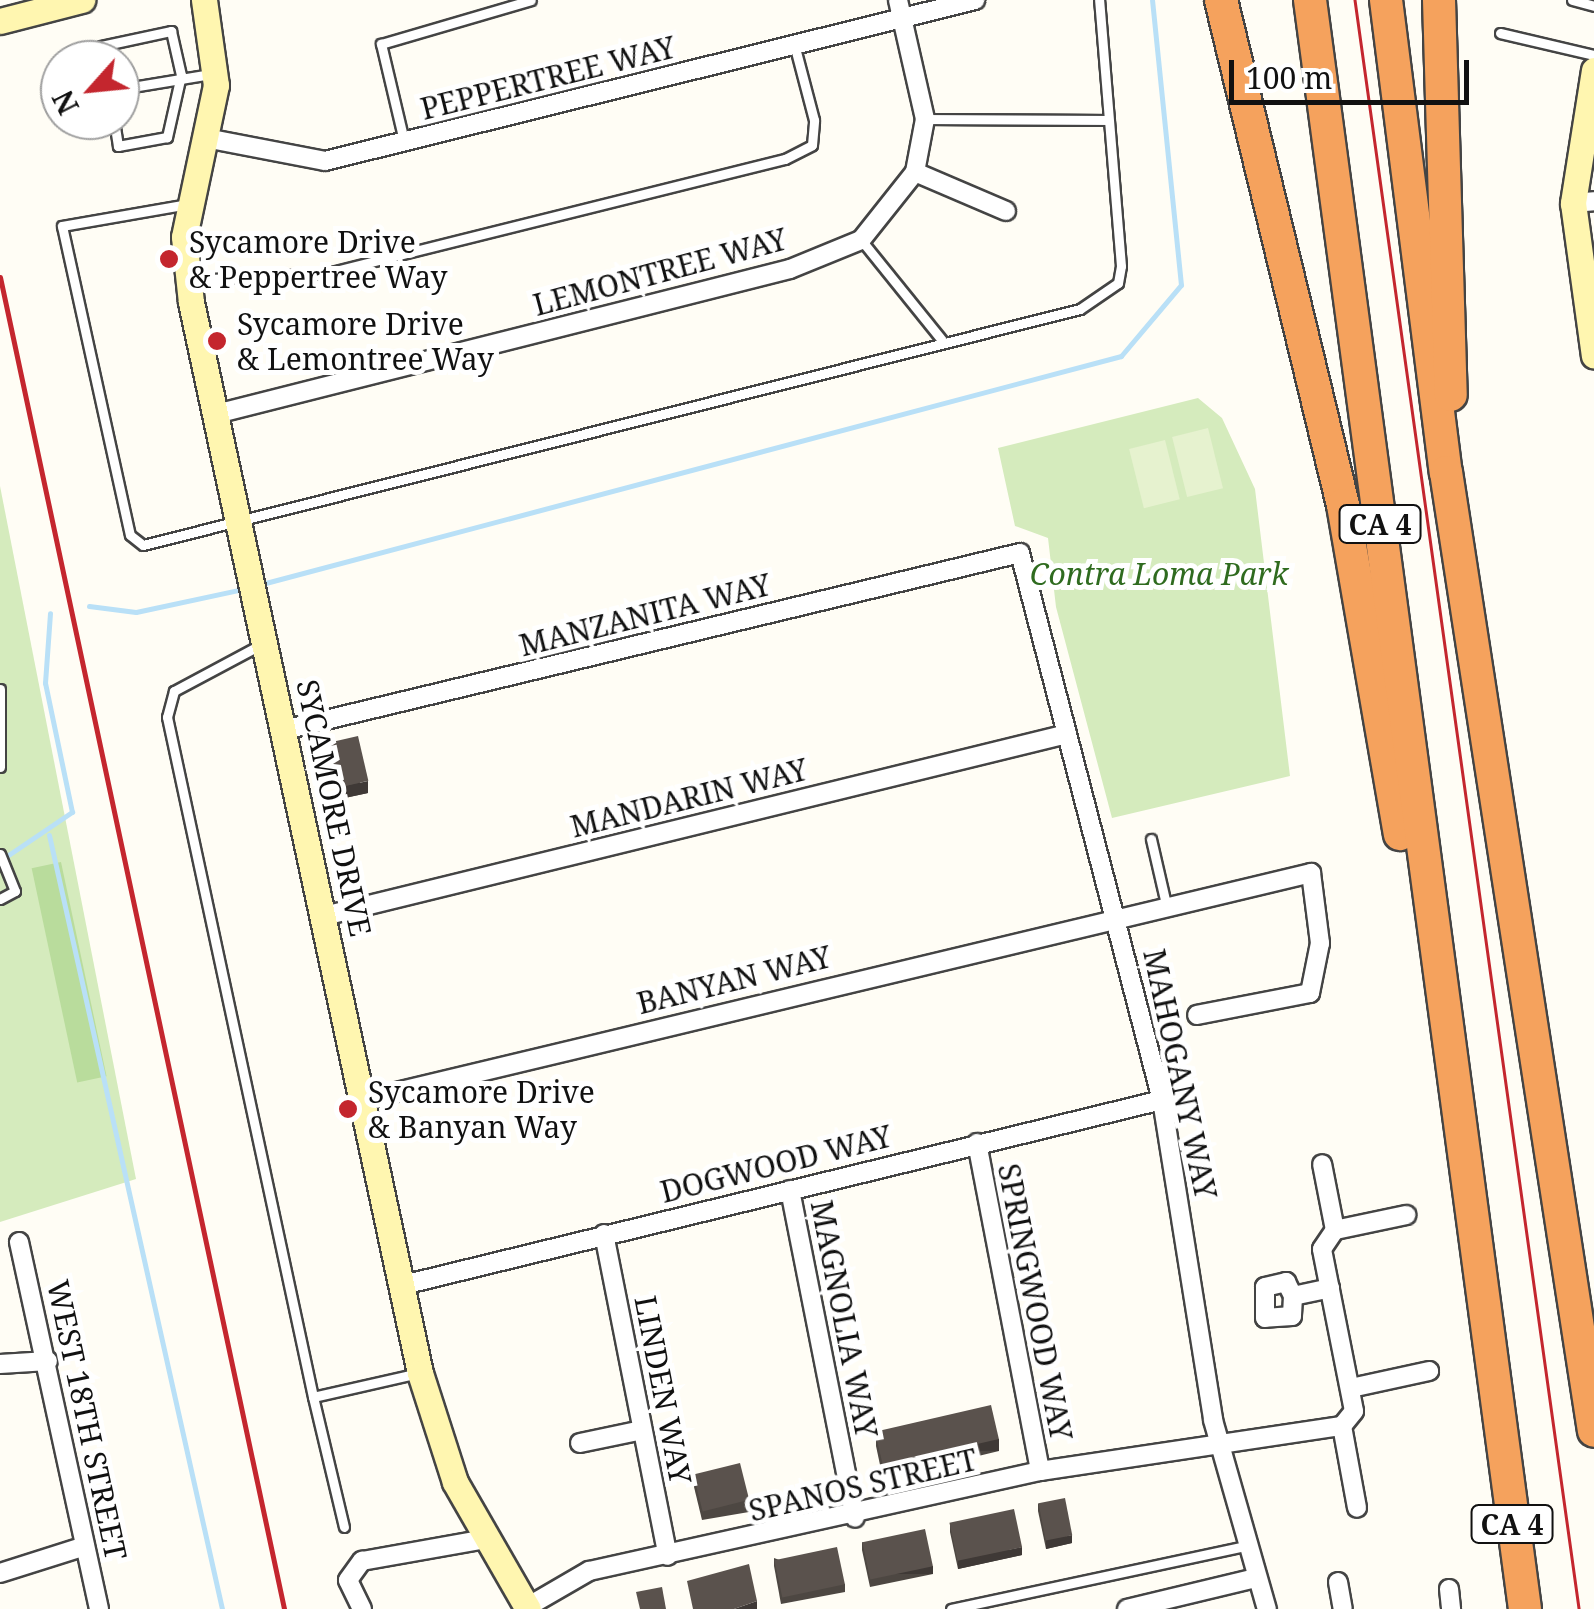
<!DOCTYPE html>
<style>
body{margin:0}
#map{position:relative;width:1594px;height:1609px;overflow:hidden;background:#fffdf5;font-family:"Noto Serif",serif}
div>[style]{position:absolute}
.green>*{inset:0;background:#d5ebbd}
.forest>*{inset:0;background:#b9dc9c;transform-origin:0 0}
.pitch>*{inset:0;background:#e6f2cf;transform-origin:0 0}
.stream>*{height:5px;margin:-2.5px;padding:0 2.5px;transform-origin:2.5px;border-radius:2.5px;background:#b9e0f7}
.roads{filter:drop-shadow(2px 0 #444) drop-shadow(-2px 0 #444) drop-shadow(0 2px #444) drop-shadow(0 -2px #444)}
.lane>*{height:9px;margin:-4.5px;padding:0 4.5px;transform-origin:4.5px;border-radius:4.5px;background:#fff}
.street>*{height:18px;margin:-9px;padding:0 9px;transform-origin:9px;border-radius:9px;background:#fff}
.secondary>*{height:25px;margin:-12.5px;padding:0 12.5px;transform-origin:12.5px;border-radius:12.5px;background:#fff6b0}
.highway>*{height:32px;margin:-16px;padding:0 16px;transform-origin:16px;border-radius:16px;background:#f5a25d}
.tram>*{height:2.5px;margin:-1.25px;padding:0 1.25px;transform-origin:1.25px;border-radius:1.25px;background:#c4262e}
.rail>*{height:5px;margin:-2.5px;padding:0 2.5px;transform-origin:2.5px;border-radius:2.5px;background:#c4262e}
.wall>*{inset:0;background:#4d4742}
.shaded-wall>*{inset:0;background:#3f3936;transform-origin:0 0}
.building>*{inset:0;background:#5a524d;transform-origin:0 0}
.dots>*{width:28px;height:28px;translate:-50% -50%;box-sizing:border-box;border:5px solid #fff;border-radius:50%}
span{translate:-50% -50%;white-space:nowrap;text-align:center;line-height:1.15;-webkit-text-stroke:10px #fff;paint-order:stroke}
.shield-label span{padding:2px 8px;background:#fff;border:2px solid;border-radius:8px;-webkit-text-stroke-width:0}
.shield-label{font-size:28px;color:#111;font-weight:700}
.street-label{font-size:30px;color:#111}
.poi-label{font-size:30px;color:#111}
.left{translate:0 -50%;text-align:left}
.park-label{font-size:30px;color:#2f6b1f;font-style:italic}
.north{position:absolute;left:40px;top:40px;width:100px;height:100px;box-sizing:border-box;background:#fff;border:2px solid #a0a0a0;border-radius:50%;rotate:243deg;font-size:28px;font-weight:700;line-height:40px;text-align:center;color:#111}
.north::after{content:'';display:block;margin:auto;width:35px;height:45px;background:#c4262e;clip-path:polygon(50% 0,100% 100%,50% 72%,0 100%)}
.scale{position:absolute;left:1229px;top:60px;width:240px;height:45px;box-sizing:border-box;border:5px solid #111;border-top:0;padding-left:12px;font-size:30px;line-height:35px;white-space:nowrap;color:#111;-webkit-text-stroke:8px #fff;paint-order:stroke}
</style>
<div id="map">
<div class="green">
<i style="clip-path:polygon(1198px 398px,1222px 418px,1255px 489px,1290px 776px,1112px 818px,1056px 607px,1048px 538px,1015px 526px,998px 448px)"></i>
<i style="clip-path:polygon(0 486px,136px 1179px,0 1222px)"></i>
</div>
<div class="forest">
<i style="left:61px;top:862px;width:219px;height:30px;rotate:78deg"></i>
</div>
<div class="pitch">
<i style="left:1208px;top:428px;width:62px;height:37px;rotate:76deg"></i>
<i style="left:1165px;top:440px;width:61px;height:37px;rotate:76deg"></i>
</div>
<div class="stream">
<i style="left:258px;top:585px;width:893px;rotate:-14.86deg"></i>
<i style="left:1121px;top:356px;width:93px;rotate:-49.8deg"></i>
<i style="left:1181px;top:285px;width:286px;rotate:-95.8deg"></i>
<i style="left:89px;top:606px;width:47px;rotate:7.3deg"></i>
<i style="left:136px;top:612px;width:109px;rotate:-12.1deg"></i>
<i style="left:49px;top:835px;width:793px;rotate:77.4deg"></i>
<i style="left:1px;top:860px;width:86px;rotate:-34.1deg"></i>
<i style="left:72px;top:812px;width:132px;rotate:-101.8deg"></i>
<i style="left:45px;top:683px;width:70px;rotate:-85.9deg"></i>
</div>
<div class="roads">
<div class="lane">
<i style="left:1572px;top:0;width:23px;rotate:15deg"></i>
<i style="left:1500px;top:33px;width:97px;rotate:13.2deg"></i>
<i style="left:103px;top:60px;width:14px;rotate:-98deg"></i>
<i style="left:101px;top:46px;width:72px;rotate:-12.1deg"></i>
<i style="left:171px;top:31px;width:45px;rotate:77.2deg"></i>
<i style="left:181px;top:75px;width:64px;rotate:102.7deg"></i>
<i style="left:167px;top:137px;width:50px;rotate:169.6deg"></i>
<i style="left:118px;top:146px;width:26px;rotate:-99deg"></i>
<i style="left:120px;top:89px;width:92px;rotate:-9.4deg"></i>
<i style="left:925px;top:119px;width:183px;rotate:0.3deg"></i>
<i style="left:404px;top:141px;width:100px;rotate:-103.3deg"></i>
<i style="left:381px;top:44px;width:156px;rotate:-16.3deg"></i>
<i style="left:188px;top:204px;width:128px;rotate:170.1deg"></i>
<i style="left:62px;top:226px;width:316px;rotate:77.6deg"></i>
<i style="left:130px;top:535px;width:16px;rotate:38deg"></i>
<i style="left:143px;top:545px;width:966px;rotate:-14.14deg"></i>
<i style="left:1080px;top:309px;width:46px;rotate:-34.4deg"></i>
<i style="left:1118px;top:283px;width:17px;rotate:-80deg"></i>
<i style="left:1121px;top:266px;width:267px;rotate:-94.7deg"></i>
<i style="left:862px;top:241px;width:127px;rotate:51.1deg"></i>
<i style="left:190px;top:280px;width:137px;rotate:-2.9deg"></i>
<i style="left:327px;top:273px;width:472px;rotate:-14deg"></i>
<i style="left:785px;top:159px;width:30px;rotate:-27deg"></i>
<i style="left:812px;top:145px;width:25px;rotate:-85deg"></i>
<i style="left:814px;top:120px;width:79px;rotate:-104.7deg"></i>
<i style="left:262px;top:644px;width:100px;rotate:151.9deg"></i>
<i style="left:174px;top:691px;width:27px;rotate:105deg"></i>
<i style="left:167px;top:717px;width:695px;rotate:77.88deg"></i>
<i style="left:0;top:689px;width:78px;rotate:90deg"></i>
<i style="left:1151px;top:839px;width:67px;rotate:77deg"></i>
<i style="left:0;top:854px;width:40px;rotate:68deg"></i>
<i style="left:15px;top:891px;width:17px;rotate:152deg"></i>
<i style="left:344px;top:1527px;width:134px;rotate:-103.4deg"></i>
<i style="left:313px;top:1397px;width:109px;rotate:-12.8deg"></i>
<i style="left:951px;top:1609px;width:305px;rotate:-12.1deg"></i>
</div>
<div class="street">
<i style="left:206px;top:138px;width:121px;rotate:10.9deg"></i>
<i style="left:325px;top:161px;width:670px;rotate:-13.91deg"></i>
<i style="left:915px;top:172px;width:99px;rotate:23.2deg"></i>
<i style="left:1573px;top:203px;width:21px;rotate:-5deg"></i>
<i style="left:216px;top:414px;width:592px;rotate:-14.18deg"></i>
<i style="left:790px;top:269px;width:77px;rotate:-22.2deg"></i>
<i style="left:861px;top:240px;width:87px;rotate:-51.5deg"></i>
<i style="left:915px;top:172px;width:54px;rotate:-79.3deg"></i>
<i style="left:925px;top:119px;width:122px;rotate:-102.8deg"></i>
<i style="left:284px;top:730px;width:757px;rotate:-13.52deg"></i>
<i style="left:1020px;top:553px;width:565px;rotate:75.45deg"></i>
<i style="left:1162px;top:1100px;width:324px;rotate:80.9deg"></i>
<i style="left:1213px;top:1420px;width:197px;rotate:74.1deg"></i>
<i style="left:324px;top:916px;width:765px;rotate:-13.76deg"></i>
<i style="left:363px;top:1100px;width:975px;rotate:-13.47deg"></i>
<i style="left:1311px;top:873px;width:71px;rotate:82.7deg"></i>
<i style="left:1320px;top:943px;width:51px;rotate:101.3deg"></i>
<i style="left:1310px;top:993px;width:115px;rotate:169deg"></i>
<i style="left:977px;top:1143px;width:334px;rotate:79.1deg"></i>
<i style="left:790px;top:1190px;width:334px;rotate:78.8deg"></i>
<i style="left:1335px;top:1230px;width:73px;rotate:-11.9deg"></i>
<i style="left:604px;top:1234px;width:328px;rotate:78.8deg"></i>
<i style="left:19px;top:1242px;width:376px;rotate:77.7deg"></i>
<i style="left:403px;top:1285px;width:781px;rotate:-13.7deg"></i>
<i style="left:1293px;top:1296px;width:20px;rotate:93deg"></i>
<i style="left:1292px;top:1316px;width:27px;rotate:176deg"></i>
<i style="left:1265px;top:1318px;width:31px;rotate:-90deg"></i>
<i style="left:1265px;top:1287px;width:22px;rotate:-13deg"></i>
<i style="left:1286px;top:1282px;width:16px;rotate:63deg"></i>
<i style="left:1293px;top:1296px;width:38px;rotate:-12deg"></i>
<i style="left:0;top:1364px;width:48px;rotate:-3.6deg"></i>
<i style="left:1351px;top:1388px;width:80px;rotate:-12.3deg"></i>
<i style="left:1342px;top:1426px;width:83px;rotate:79.6deg"></i>
<i style="left:580px;top:1443px;width:63px;rotate:-11.8deg"></i>
<i style="left:0;top:1573px;width:89px;rotate:-17.6deg"></i>
<i style="left:1338px;top:1582px;width:27px;rotate:80deg"></i>
<i style="left:1449px;top:1589px;width:20px;rotate:84deg"></i>
<i style="left:527px;top:1607px;width:72px;rotate:-30.1deg"></i>
<i style="left:589px;top:1571px;width:462px;rotate:-12.5deg"></i>
<i style="left:1040px;top:1471px;width:305px;rotate:-8.5deg"></i>
<i style="left:1342px;top:1426px;width:19px;rotate:-51deg"></i>
<i style="left:1354px;top:1411px;width:165px;rotate:-101.2deg"></i>
<i style="left:1322px;top:1249px;width:23px;rotate:-56deg"></i>
<i style="left:1335px;top:1230px;width:67px;rotate:-101.1deg"></i>
<i style="left:362px;top:1609px;width:32px;rotate:-116deg"></i>
<i style="left:348px;top:1580px;width:24px;rotate:-54deg"></i>
<i style="left:362px;top:1561px;width:125px;rotate:-10.1deg"></i>
<i style="left:1127px;top:1609px;width:133px;rotate:-13.5deg"></i>
</div>
<div class="secondary">
<i style="left:204px;top:0;width:86px;rotate:82deg"></i>
<i style="left:216px;top:85px;width:155px;rotate:101.9deg"></i>
<i style="left:184px;top:237px;width:65px;rotate:83.9deg"></i>
<i style="left:191px;top:302px;width:1095px;rotate:77.93deg"></i>
<i style="left:420px;top:1373px;width:114px;rotate:72.2deg"></i>
<i style="left:455px;top:1482px;width:146px;rotate:60.1deg"></i>
<i style="left:0;top:21px;width:85px;rotate:-14.4deg"></i>
<i style="left:1594px;top:70px;width:135px;rotate:99deg"></i>
<i style="left:1573px;top:203px;width:154px;rotate:82.2deg"></i>
</div>
<div class="highway">
<i style="left:1221px;top:0;width:520px;rotate:76.42deg"></i>
<i style="left:1343px;top:505px;width:334px;rotate:80.2deg"></i>
<i style="left:1310px;top:0;width:1623px;rotate:82.39deg"></i>
<i style="left:1386px;top:0;width:476px;rotate:82.8deg"></i>
<i style="left:1446px;top:472px;width:970px;rotate:81.23deg"></i>
<i style="left:1439px;top:0;width:395px;rotate:88.3deg"></i>
</div>
</div>
<div class="tram">
<i style="left:1355px;top:0;width:1625px;rotate:82.07deg"></i>
</div>
<div class="rail">
<i style="left:0;top:277px;width:1362px;rotate:77.96deg"></i>
</div>
<div class="wall">
<i style="clip-path:polygon(330px 743px,368px 793px,340px 799px,330px 755px)"></i>
<i style="clip-path:polygon(876px 1434px,999px 1451px,883px 1479px,876px 1446px)"></i>
<i style="clip-path:polygon(694px 1475px,749px 1500px,749px 1512px,702px 1520px,694px 1487px)"></i>
<i style="clip-path:polygon(1038px 1503px,1072px 1543px,1046px 1549px,1038px 1511px)"></i>
<i style="clip-path:polygon(950px 1524px,1022px 1555px,958px 1569px,950px 1532px)"></i>
<i style="clip-path:polygon(862px 1542px,933px 1574px,870px 1587px,862px 1550px)"></i>
<i style="clip-path:polygon(774px 1558px,845px 1584px,845px 1592px,781px 1604px,774px 1566px)"></i>
</div>
<div class="shaded-wall">
<i style="clip-path:polygon(368px 781px,368px 793px,340px 799px,340px 787px)"></i>
<i style="left:999px;top:1439px;width:12px;height:119px;rotate:90deg"></i>
<i style="clip-path:polygon(1072px 1535px,1072px 1543px,1046px 1549px,1046px 1540px)"></i>
<i style="clip-path:polygon(1022px 1547px,1022px 1555px,958px 1569px,958px 1560px)"></i>
<i style="left:933px;top:1566px;width:8px;height:64px;rotate:90deg"></i>
<i style="clip-path:polygon(757px 1601px,757px 1609px,734px 1609px)"></i>
</div>
<div class="building">
<i style="left:358px;top:736px;width:46px;height:29px;rotate:77deg"></i>
<i style="left:991px;top:1405px;width:35px;height:119px;rotate:77deg"></i>
<i style="left:740px;top:1463px;width:38px;height:48px;rotate:76deg"></i>
<i style="left:1065px;top:1498px;width:38px;height:27px;rotate:79deg"></i>
<i style="left:1014px;top:1509px;width:39px;height:66px;rotate:78deg"></i>
<i style="left:925px;top:1529px;width:38px;height:64px;rotate:78deg"></i>
<i style="left:837px;top:1547px;width:38px;height:64px;rotate:78deg"></i>
<i style="clip-path:polygon(749px 1564px,757px 1601px,734px 1609px,693px 1609px,687px 1581px)"></i>
<i style="clip-path:polygon(662px 1587px,666px 1609px,640px 1609px,636px 1592px)"></i>
</div>
<div class="dots">
<i style="left:169px;top:259px;background:#c4262e"></i>
<i style="left:217px;top:341px;background:#c4262e"></i>
<i style="left:348px;top:1109px;background:#c4262e"></i>
</div>
<div class="shield-label">
<span style="left:1380px;top:524px">CA 4</span>
<span style="left:1512px;top:1524px">CA 4</span>
</div>
<div class="street-label">
<span style="left:548px;top:78px;rotate:-14deg">PEPPERTREE WAY</span>
<span style="left:660px;top:272px;rotate:-15deg">LEMONTREE WAY</span>
<span style="left:645px;top:615px;rotate:-14deg">MANZANITA WAY</span>
<span style="left:689px;top:798px;rotate:-14deg">MANDARIN WAY</span>
<span style="left:334px;top:808px;rotate:78deg">SYCAMORE DRIVE</span>
<span style="left:734px;top:980px;rotate:-14deg">BANYAN WAY</span>
<span style="left:1180px;top:1074px;rotate:78deg">MAHOGANY WAY</span>
<span style="left:776px;top:1164px;rotate:-14deg">DOGWOOD WAY</span>
<span style="left:1035px;top:1302px;rotate:79deg">SPRINGWOOD WAY</span>
<span style="left:844px;top:1319px;rotate:79deg">MAGNOLIA WAY</span>
<span style="left:663px;top:1390px;rotate:79deg">LINDEN WAY</span>
<span style="left:87px;top:1420px;rotate:78deg">WEST 18TH STREET</span>
<span style="left:863px;top:1485px;rotate:-13deg">SPANOS STREET</span>
</div>
<div class="poi-label">
<span class="left" style="left:189px;top:259px">Sycamore Drive<br>&amp; Peppertree Way</span>
<span class="left" style="left:237px;top:341px">Sycamore Drive<br>&amp; Lemontree Way</span>
<span class="left" style="left:368px;top:1109px">Sycamore Drive<br>&amp; Banyan Way</span>
</div>
<div class="park-label">
<span style="left:1159px;top:574px">Contra Loma Park</span>
</div>
<div class="north">N</div>
<div class="scale">100 m</div>
</div>
